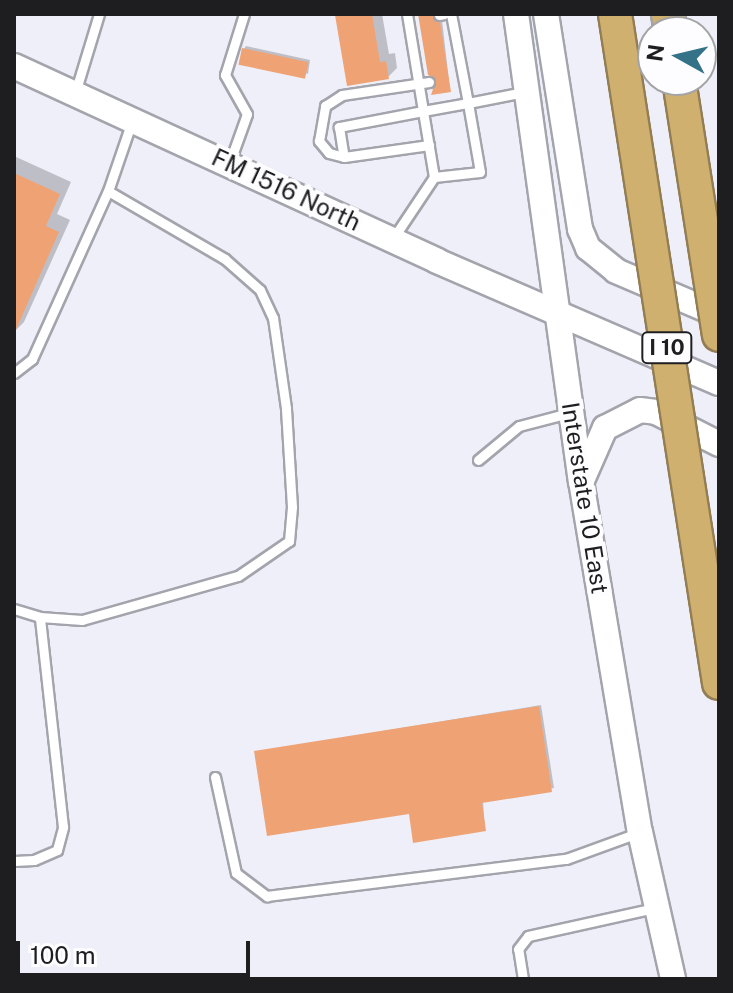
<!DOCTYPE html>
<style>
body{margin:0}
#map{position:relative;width:733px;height:993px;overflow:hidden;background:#eeeff8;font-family:"Public Sans",sans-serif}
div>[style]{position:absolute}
.shadow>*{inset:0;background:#0003}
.building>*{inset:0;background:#efa274;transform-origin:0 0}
.roads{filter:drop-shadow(2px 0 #a3a4ac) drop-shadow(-2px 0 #a3a4ac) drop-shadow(0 2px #a3a4ac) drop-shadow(0 -2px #a3a4ac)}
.service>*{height:9px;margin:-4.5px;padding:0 4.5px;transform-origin:4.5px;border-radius:4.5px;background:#fff}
.secondary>*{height:24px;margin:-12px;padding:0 12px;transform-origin:12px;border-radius:12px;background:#fff}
.motorway>*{height:32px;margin:-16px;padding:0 16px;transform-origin:16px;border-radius:16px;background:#d0b06f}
.bridges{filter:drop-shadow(2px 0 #927d54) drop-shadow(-2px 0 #927d54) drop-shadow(0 2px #927d54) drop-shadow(0 -2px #927d54)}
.motorway-bridge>*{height:32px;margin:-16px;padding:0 16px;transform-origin:16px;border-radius:16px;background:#d0b06f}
span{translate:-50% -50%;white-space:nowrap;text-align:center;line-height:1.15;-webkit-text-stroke:8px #fdfdff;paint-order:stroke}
.shield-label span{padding:2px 6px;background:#fdfdff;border:2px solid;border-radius:6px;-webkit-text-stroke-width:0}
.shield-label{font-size:22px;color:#1e1e21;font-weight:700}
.street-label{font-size:24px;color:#1e1e21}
.frame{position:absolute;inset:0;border:16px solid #1e1e21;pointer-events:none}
.north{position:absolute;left:637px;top:16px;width:80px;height:80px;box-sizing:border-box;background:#fdfdff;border:2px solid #a4a4a6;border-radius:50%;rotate:278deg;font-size:22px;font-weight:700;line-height:32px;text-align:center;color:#1e1e21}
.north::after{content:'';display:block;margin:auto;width:28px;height:36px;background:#337287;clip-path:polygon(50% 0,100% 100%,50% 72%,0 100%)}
.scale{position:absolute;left:16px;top:941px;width:234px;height:36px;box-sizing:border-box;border:4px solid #1e1e21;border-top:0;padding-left:10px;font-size:24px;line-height:28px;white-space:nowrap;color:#1e1e21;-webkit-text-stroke:6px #fdfdff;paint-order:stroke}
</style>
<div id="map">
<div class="shadow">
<i style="clip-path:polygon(339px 14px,382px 14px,389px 54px,395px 53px,397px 68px,388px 77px)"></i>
<i style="clip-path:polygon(420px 14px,442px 20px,450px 90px)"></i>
<i style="clip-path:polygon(246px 46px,310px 60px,308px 74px,244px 49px)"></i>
<i style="clip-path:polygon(14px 156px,71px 182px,57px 214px,70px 220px,24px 322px,14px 332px)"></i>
<i style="clip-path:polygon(541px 705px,554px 788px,483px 801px,485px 829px,410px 812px,256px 752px)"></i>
</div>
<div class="building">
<i style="clip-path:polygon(372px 14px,380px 62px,386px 61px,389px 79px,347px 86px,335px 15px)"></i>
<i style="clip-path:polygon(418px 14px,432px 14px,440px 22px,451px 92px,431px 95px,436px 80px,428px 75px)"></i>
<i style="left:242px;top:48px;width:68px;height:17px;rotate:12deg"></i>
<i style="clip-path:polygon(14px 173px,60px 194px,46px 226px,59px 232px,14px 334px)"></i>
<i style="clip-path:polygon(539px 706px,552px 792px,482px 803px,486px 831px,413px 843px,409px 814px,267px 836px,254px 751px)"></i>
</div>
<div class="roads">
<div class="service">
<i style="left:407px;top:14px;width:98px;rotate:80.6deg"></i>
<i style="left:423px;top:111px;width:86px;rotate:169.2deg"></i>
<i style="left:339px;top:127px;width:30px;rotate:81deg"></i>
<i style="left:344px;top:157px;width:86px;rotate:-8deg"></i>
<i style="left:439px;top:15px;width:5px;rotate:-11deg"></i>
<i style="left:75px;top:93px;width:83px;rotate:-73.1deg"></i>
<i style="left:344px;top:157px;width:16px;rotate:-165deg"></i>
<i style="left:329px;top:153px;width:16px;rotate:-130deg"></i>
<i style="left:319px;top:141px;width:36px;rotate:-80deg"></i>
<i style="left:325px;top:106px;width:20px;rotate:-33deg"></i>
<i style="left:342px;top:95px;width:88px;rotate:-8.5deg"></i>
<i style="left:229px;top:164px;width:53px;rotate:-70.2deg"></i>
<i style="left:247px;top:114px;width:45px;rotate:-119.4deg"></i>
<i style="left:225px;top:75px;width:64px;rotate:-72.7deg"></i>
<i style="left:434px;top:177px;width:67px;rotate:-99.5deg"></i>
<i style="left:423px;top:111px;width:46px;rotate:-10.1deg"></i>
<i style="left:468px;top:103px;width:91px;rotate:-100.8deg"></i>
<i style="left:392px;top:240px;width:76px;rotate:-56.3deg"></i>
<i style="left:434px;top:177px;width:46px;rotate:-6.2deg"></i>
<i style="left:480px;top:172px;width:70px;rotate:-99.9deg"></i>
<i style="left:468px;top:103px;width:57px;rotate:-11.1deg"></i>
<i style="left:14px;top:373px;width:23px;rotate:-38deg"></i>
<i style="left:32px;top:359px;width:184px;rotate:-65.7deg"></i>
<i style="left:108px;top:191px;width:74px;rotate:-71.1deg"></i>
<i style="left:478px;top:460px;width:53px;rotate:-39.7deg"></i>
<i style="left:519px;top:426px;width:52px;rotate:-14.6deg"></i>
<i style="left:14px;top:609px;width:27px;rotate:17deg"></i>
<i style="left:40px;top:617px;width:42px;rotate:4.1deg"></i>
<i style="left:82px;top:620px;width:162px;rotate:-15.8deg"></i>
<i style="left:238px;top:576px;width:62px;rotate:-34.5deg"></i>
<i style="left:289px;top:541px;width:34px;rotate:-85deg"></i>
<i style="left:292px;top:507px;width:99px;rotate:-93.5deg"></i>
<i style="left:286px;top:408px;width:91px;rotate:-98.2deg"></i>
<i style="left:273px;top:318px;width:31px;rotate:-115deg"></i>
<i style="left:260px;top:290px;width:47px;rotate:-138.5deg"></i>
<i style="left:225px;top:259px;width:135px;rotate:-149.8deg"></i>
<i style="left:215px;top:777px;width:98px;rotate:77.7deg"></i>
<i style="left:236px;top:873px;width:39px;rotate:37deg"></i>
<i style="left:267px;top:896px;width:301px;rotate:-7.1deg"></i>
<i style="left:566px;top:859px;width:79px;rotate:-20deg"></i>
<i style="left:14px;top:861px;width:20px;rotate:-3deg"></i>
<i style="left:34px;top:860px;width:25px;rotate:-23deg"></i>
<i style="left:57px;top:850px;width:24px;rotate:-75deg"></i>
<i style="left:63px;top:827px;width:211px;rotate:-96.3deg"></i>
<i style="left:523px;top:979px;width:30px;rotate:-99deg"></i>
<i style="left:518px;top:949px;width:16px;rotate:-52deg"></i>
<i style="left:528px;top:936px;width:129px;rotate:-12.5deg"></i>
</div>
<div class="secondary">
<i style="left:516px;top:14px;width:472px;rotate:82.1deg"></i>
<i style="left:581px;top:481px;width:356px;rotate:80.5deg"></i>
<i style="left:640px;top:832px;width:151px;rotate:77.3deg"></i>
<i style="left:546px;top:14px;width:218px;rotate:81deg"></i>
<i style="left:580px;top:229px;width:21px;rotate:67deg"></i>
<i style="left:588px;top:248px;width:36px;rotate:39deg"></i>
<i style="left:616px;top:271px;width:112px;rotate:23.1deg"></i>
<i style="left:14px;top:66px;width:466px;rotate:24.7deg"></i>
<i style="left:437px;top:261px;width:307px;rotate:23.4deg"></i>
<i style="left:583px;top:478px;width:55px;rotate:-66.3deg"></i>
<i style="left:605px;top:428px;width:39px;rotate:-27deg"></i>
<i style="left:640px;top:410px;width:16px;rotate:7deg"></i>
<i style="left:656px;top:412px;width:71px;rotate:26.9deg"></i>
</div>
<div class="motorway">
<i style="left:668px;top:14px;width:18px;rotate:81deg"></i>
</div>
</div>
<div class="bridges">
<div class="motorway-bridge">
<i style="left:615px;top:14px;width:677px;rotate:81.16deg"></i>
<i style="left:679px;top:80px;width:258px;rotate:81.1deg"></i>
</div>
</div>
<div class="shield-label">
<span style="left:667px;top:348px">I 10</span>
</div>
<div class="street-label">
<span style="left:286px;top:190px;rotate:25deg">FM 1516 North</span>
<span style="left:585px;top:498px;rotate:81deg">Interstate 10 East</span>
</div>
<div class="frame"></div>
<div class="north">N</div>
<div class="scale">100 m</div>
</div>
